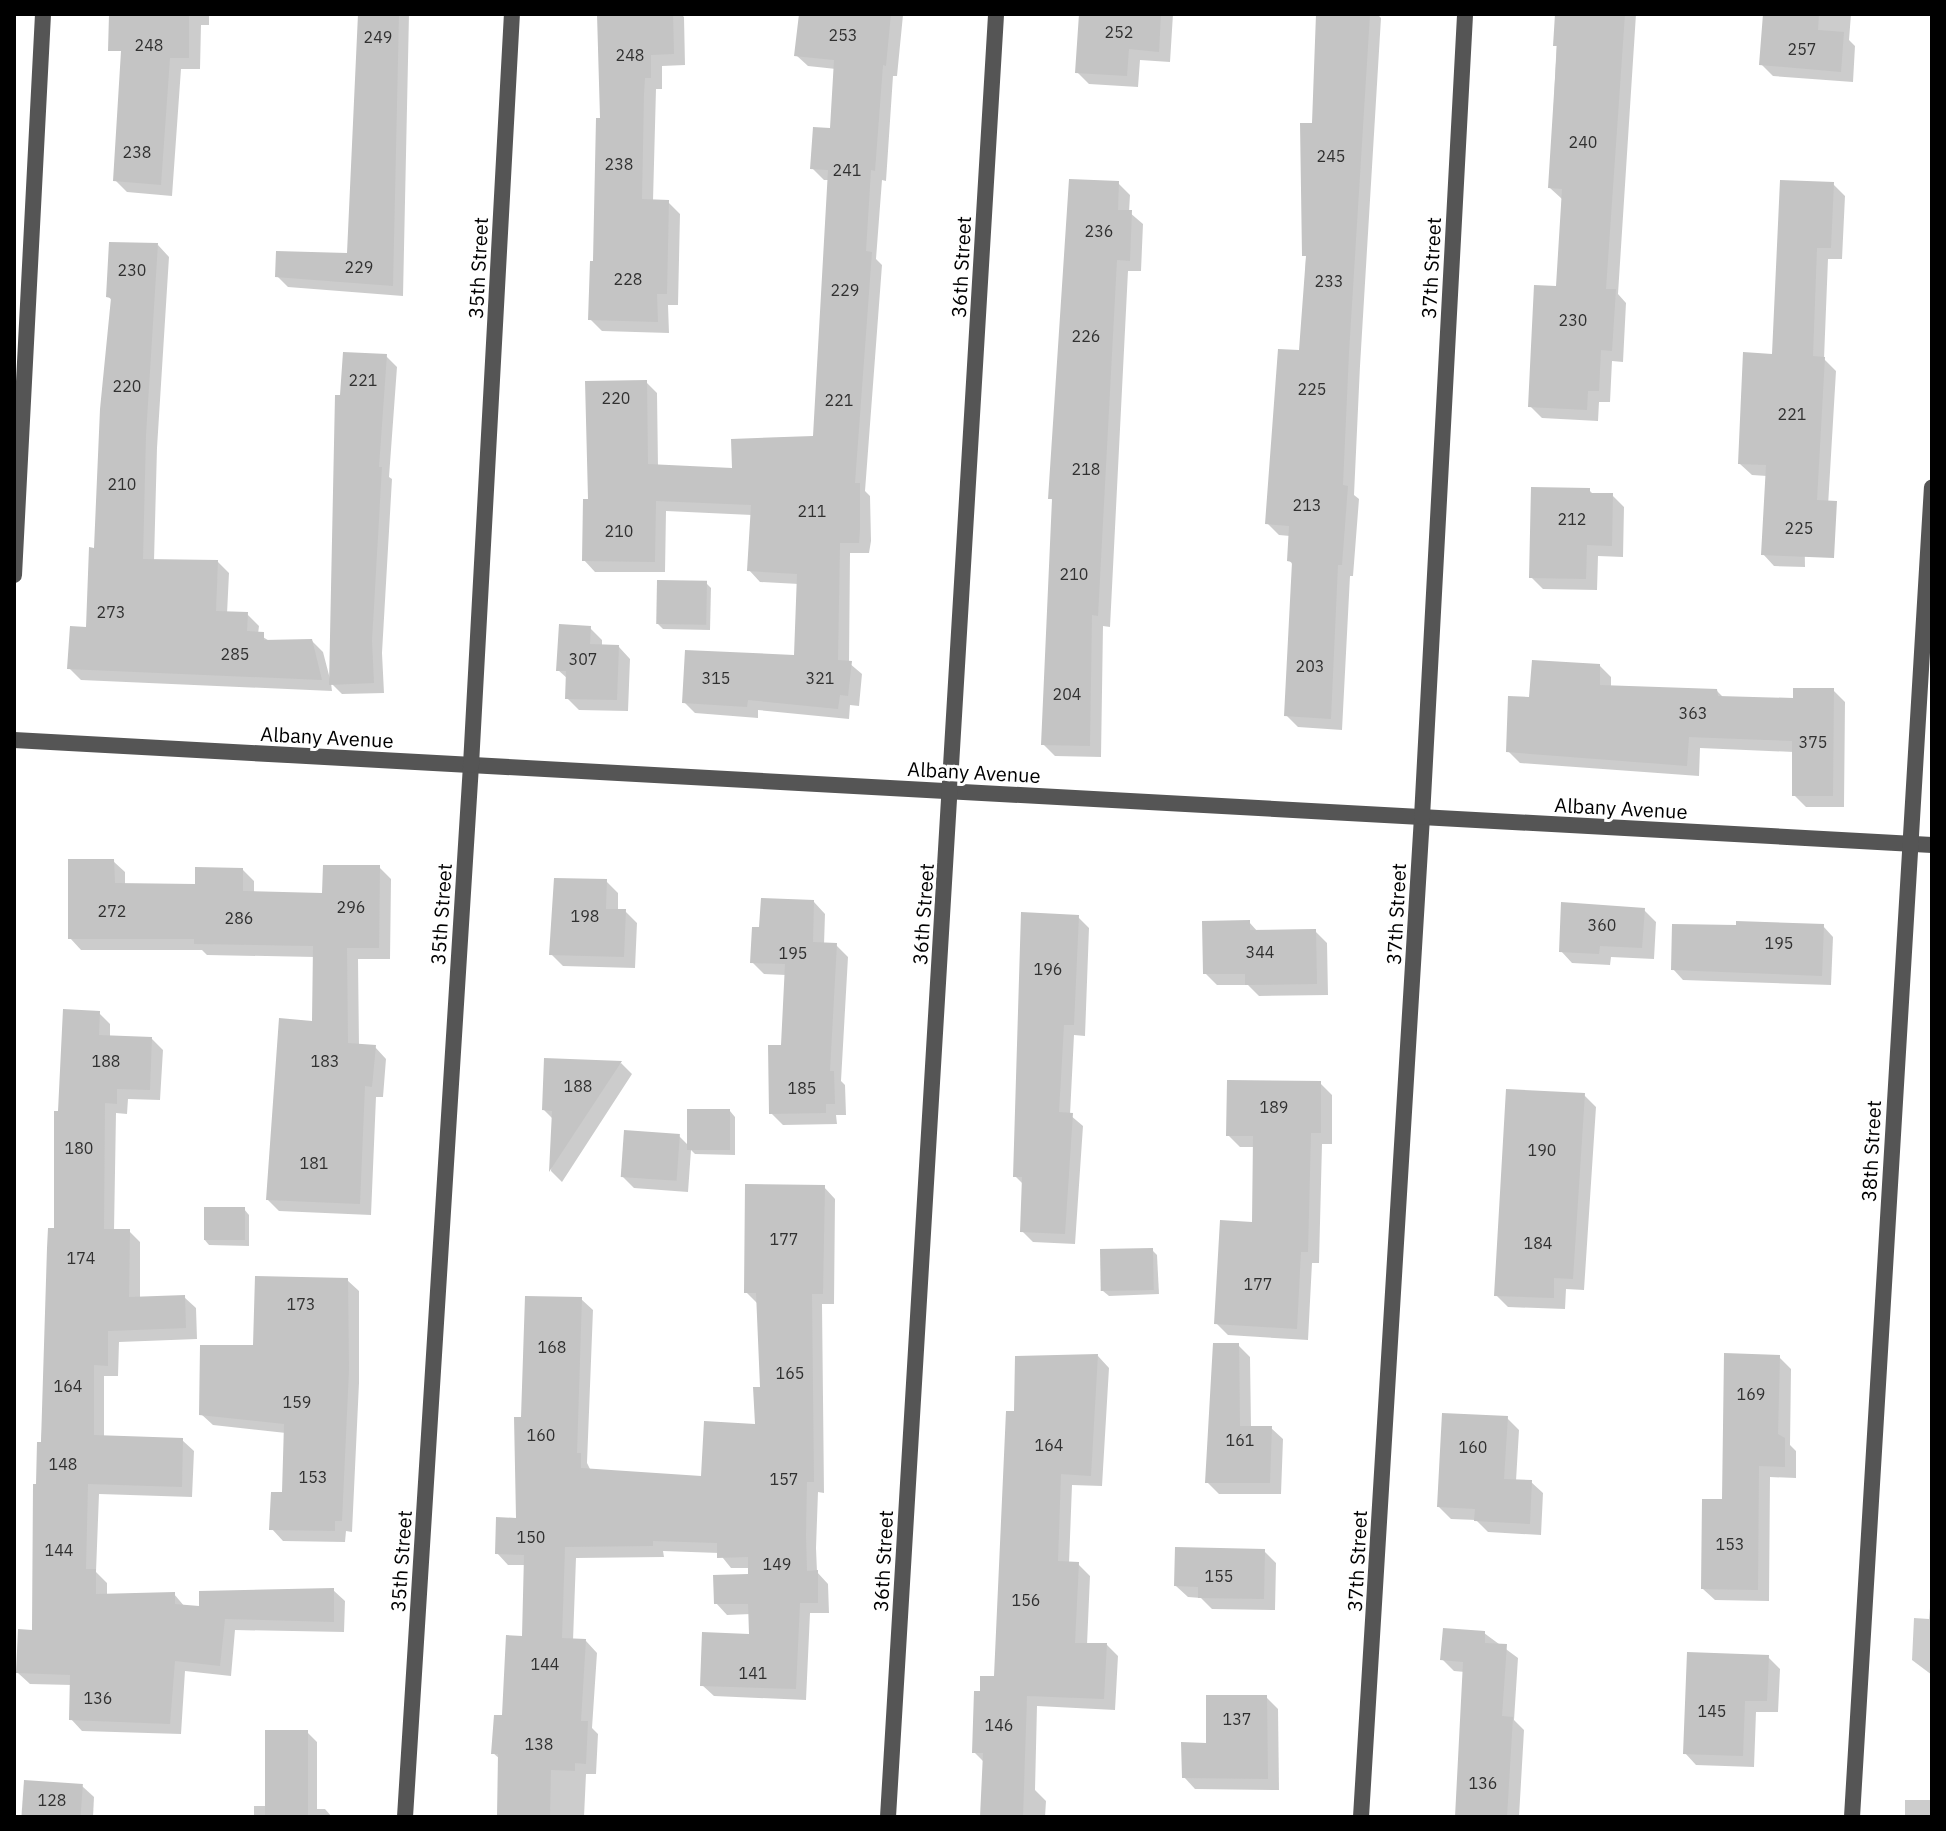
<!DOCTYPE html>
<style>
body{margin:0}
#map{position:relative;width:1946px;height:1831px;overflow:hidden;background:#fff;font-family:"IBM Plex Sans",sans-serif}
div>[style]{position:absolute}
.shadow>*{inset:0;background:#0003;transform-origin:0 0}
.building>*{inset:0;background:#c4c4c4;transform-origin:0 0}
.street>*{height:16px;margin:-8px;padding:0 8px;transform-origin:8px;border-radius:8px;background:#555}
span{translate:-50% -50%;white-space:nowrap;text-align:center;line-height:1.15;-webkit-text-stroke:6px #fff;paint-order:stroke}
.number-label{font-size:16px;color:#313131}
.number-label span{-webkit-text-stroke-width:0}
.street-label{font-size:20px;color:#000}
.frame{position:absolute;inset:0;border:16px solid #000;pointer-events:none}
</style>
<div id="map">
<div class="shadow">
<i style="clip-path:polygon(124px 14px,209px 14px,209px 25px,201px 25px,200px 69px,181px 69px,172px 196px,127px 192px,115px 180px)"></i>
<i style="clip-path:polygon(360px 14px,409px 14px,403px 296px,288px 287px,277px 276px,349px 255px)"></i>
<i style="clip-path:polygon(600px 14px,681px 14px,684px 17px,685px 65px,662px 66px,662px 89px,656px 89px,653px 201px,668px 202px,680px 214px,678px 305px,668px 305px,669px 333px,602px 331px,590px 319px,602px 120px)"></i>
<i style="clip-path:polygon(801px 14px,903px 15px,897px 76px,893px 76px,886px 181px,882px 180px,876px 259px,882px 265px,865px 491px,870px 496px,871px 541px,869px 553px,850px 553px,849px 663px,862px 674px,859px 706px,850px 705px,849px 719px,758px 710px,758px 718px,695px 713px,684px 702px,796px 657px,799px 584px,760px 582px,749px 570px,752px 515px,666px 511px,665px 572px,595px 572px,584px 560px,590px 501px,646px 382px,657px 393px,658px 467px,734px 470px,815px 438px,830px 180px,824px 180px,812px 168px,832px 130px,836px 69px,808px 66px,796px 55px)"></i>
<i style="clip-path:polygon(1081px 14px,1173px 14px,1170px 62px,1140px 60px,1138px 87px,1089px 84px,1077px 72px)"></i>
<i style="clip-path:polygon(1319px 14px,1377px 14px,1381px 18px,1360px 366px,1354px 495px,1359px 499px,1353px 576px,1350px 576px,1342px 730px,1298px 727px,1286px 715px,1293px 565px,1289px 560px,1290px 536px,1279px 535px,1267px 523px,1301px 352px)"></i>
<i style="clip-path:polygon(1558px 14px,1636px 14px,1618px 294px,1626px 303px,1623px 362px,1612px 361px,1610px 402px,1599px 402px,1598px 421px,1542px 418px,1530px 406px,1558px 288px,1562px 199px,1550px 188px)"></i>
<i style="clip-path:polygon(1765px 14px,1851px 14px,1849px 40px,1855px 46px,1853px 82px,1773px 76px,1761px 64px)"></i>
<i style="clip-path:polygon(1118px 183px,1130px 195px,1129px 212px,1143px 224px,1141px 271px,1128px 271px,1110px 627px,1103px 626px,1101px 757px,1055px 756px,1043px 744px,1054px 501px,1050px 498px)"></i>
<i style="clip-path:polygon(1833px 184px,1845px 196px,1842px 259px,1828px 259px,1824px 359px,1836px 371px,1828px 506px,1804px 507px,1805px 567px,1774px 566px,1763px 554px,1767px 476px,1752px 475px,1740px 464px)"></i>
<i style="clip-path:polygon(158px 245px,169px 257px,157px 448px,154px 561px,218px 562px,229px 573px,227px 614px,247px 614px,259px 626px,258px 634px,271px 642px,312px 641px,323px 652px,330px 679px,342px 397px,386px 356px,397px 367px,389px 477px,392px 479px,382px 653px,384px 693px,342px 694px,331px 683px,332px 691px,81px 680px,69px 668px,88px 629px,96px 550px,113px 302px,108px 296px)"></i>
<i style="clip-path:polygon(1589px 490px,1594px 495px,1612px 495px,1624px 507px,1623px 557px,1598px 556px,1597px 590px,1543px 589px,1531px 577px)"></i>
<i style="clip-path:polygon(706px 583px,711px 588px,710px 630px,663px 629px,657px 623px)"></i>
<i style="clip-path:polygon(590px 628px,602px 640px,602px 647px,619px 647px,630px 659px,628px 711px,579px 710px,567px 698px,568px 679px,558px 670px)"></i>
<i style="clip-path:polygon(1600px 666px,1611px 677px,1611px 687px,1717px 691px,1724px 698px,1795px 700px,1833px 690px,1845px 702px,1844px 807px,1806px 807px,1794px 795px,1794px 752px,1700px 748px,1699px 776px,1520px 763px,1508px 751px,1531px 699px)"></i>
<i style="clip-path:polygon(113px 861px,125px 872px,125px 885px,196px 886px,243px 870px,254px 881px,254px 894px,324px 895px,379px 867px,391px 879px,390px 959px,358px 959px,359px 1046px,375px 1047px,386px 1059px,383px 1097px,376px 1097px,371px 1215px,279px 1211px,268px 1200px,314px 1023px,315px 957px,207px 955px,202px 950px,81px 950px,70px 938px)"></i>
<i style="clip-path:polygon(606px 881px,618px 893px,618px 911px,625px 911px,637px 923px,635px 968px,563px 966px,551px 954px)"></i>
<i style="clip-path:polygon(814px 902px,825px 914px,824px 945px,836px 945px,848px 957px,841px 1081px,845px 1085px,846px 1115px,836px 1115px,837px 1124px,783px 1125px,771px 1113px,783px 1047px,786px 975px,764px 974px,752px 962px,761px 929px)"></i>
<i style="clip-path:polygon(1644px 910px,1656px 922px,1654px 959px,1611px 957px,1610px 965px,1572px 963px,1561px 951px)"></i>
<i style="clip-path:polygon(1078px 917px,1089px 928px,1085px 1036px,1074px 1035px,1070px 1115px,1083px 1126px,1075px 1244px,1033px 1242px,1022px 1231px,1024px 1185px,1015px 1176px)"></i>
<i style="clip-path:polygon(1249px 922px,1258px 932px,1315px 931px,1327px 943px,1328px 995px,1259px 996px,1248px 985px,1217px 985px,1205px 973px)"></i>
<i style="clip-path:polygon(1823px 926px,1833px 937px,1831px 985px,1683px 980px,1673px 969px)"></i>
<i style="clip-path:polygon(99px 1013px,110px 1024px,110px 1037px,152px 1039px,163px 1050px,160px 1100px,128px 1099px,127px 1114px,116px 1113px,114px 1231px,129px 1231px,140px 1242px,140px 1299px,184px 1297px,196px 1308px,197px 1339px,119px 1342px,118px 1376px,104px 1376px,104px 1437px,182px 1440px,194px 1451px,192px 1497px,99px 1494px,96px 1572px,107px 1583px,107px 1595px,174px 1594px,185px 1607px,201px 1609px,333px 1590px,345px 1601px,344px 1632px,235px 1630px,231px 1676px,185px 1671px,181px 1734px,82px 1731px,71px 1719px,72px 1685px,30px 1684px,18px 1673px,34px 1632px,38px 1487px,56px 1230px,60px 1113px)"></i>
<i style="clip-path:polygon(621px 1063px,632px 1074px,562px 1182px,551px 1171px,554px 1120px,544px 1110px)"></i>
<i style="clip-path:polygon(1320px 1083px,1332px 1095px,1332px 1144px,1322px 1144px,1319px 1263px,1312px 1263px,1308px 1340px,1228px 1335px,1216px 1323px,1254px 1224px,1255px 1147px,1240px 1147px,1228px 1135px)"></i>
<i style="clip-path:polygon(1584px 1095px,1596px 1107px,1584px 1290px,1566px 1289px,1565px 1309px,1508px 1307px,1496px 1295px)"></i>
<i style="clip-path:polygon(730px 1111px,735px 1117px,735px 1155px,695px 1154px,691px 1150px,688px 1192px,634px 1188px,622px 1176px,679px 1136px,689px 1146px)"></i>
<i style="clip-path:polygon(824px 1187px,835px 1199px,834px 1304px,822px 1304px,824px 1493px,818px 1492px,816px 1548px,817px 1572px,828px 1584px,829px 1613px,810px 1613px,806px 1700px,714px 1696px,702px 1685px,751px 1636px,751px 1614px,727px 1615px,716px 1603px,750px 1575px,750px 1568px,731px 1568px,719px 1553px,663px 1551px,664px 1557px,576px 1558px,573px 1641px,586px 1641px,597px 1653px,592px 1728px,598px 1734px,596px 1774px,586px 1774px,584px 1817px,499px 1817px,500px 1759px,493px 1753px,524px 1638px,526px 1565px,508px 1565px,497px 1553px,518px 1520px,523px 1419px,581px 1299px,593px 1310px,587px 1463px,591px 1471px,703px 1478px,757px 1426px,762px 1389px,757px 1303px,746px 1292px)"></i>
<i style="clip-path:polygon(244px 1209px,249px 1215px,249px 1246px,209px 1245px,204px 1239px)"></i>
<i style="clip-path:polygon(1152px 1250px,1157px 1255px,1159px 1294px,1109px 1296px,1103px 1291px)"></i>
<i style="clip-path:polygon(347px 1280px,359px 1291px,359px 1383px,352px 1532px,346px 1531px,345px 1542px,283px 1541px,272px 1529px,284px 1494px,286px 1433px,213px 1425px,201px 1414px,255px 1347px)"></i>
<i style="clip-path:polygon(1238px 1345px,1250px 1357px,1251px 1428px,1271px 1428px,1283px 1439px,1281px 1494px,1219px 1494px,1207px 1482px)"></i>
<i style="clip-path:polygon(1098px 1356px,1109px 1368px,1102px 1486px,1072px 1485px,1069px 1564px,1078px 1564px,1090px 1576px,1087px 1645px,1107px 1645px,1118px 1656px,1115px 1710px,1037px 1706px,1035px 1790px,1046px 1801px,1045px 1817px,982px 1817px,985px 1763px,974px 1752px,982px 1693px,996px 1678px,1016px 1414px)"></i>
<i style="clip-path:polygon(1779px 1357px,1791px 1369px,1790px 1445px,1796px 1451px,1796px 1478px,1770px 1477px,1769px 1601px,1715px 1600px,1703px 1589px,1724px 1501px)"></i>
<i style="clip-path:polygon(1507px 1418px,1519px 1430px,1516px 1481px,1531px 1482px,1543px 1493px,1541px 1535px,1488px 1532px,1476px 1520px,1451px 1519px,1439px 1507px)"></i>
<i style="clip-path:polygon(1264px 1551px,1276px 1563px,1275px 1610px,1212px 1609px,1201px 1598px,1188px 1597px,1176px 1586px)"></i>
<i style="clip-path:polygon(1930px 1608px,1932px 1608px,1932px 1675px,1912px 1660px,1914px 1618px,1929px 1619px)"></i>
<i style="clip-path:polygon(1484px 1633px,1518px 1658px,1514px 1720px,1524px 1730px,1519px 1817px,1457px 1817px,1465px 1672px,1454px 1671px,1443px 1660px)"></i>
<i style="clip-path:polygon(1768px 1657px,1780px 1669px,1778px 1712px,1756px 1712px,1754px 1767px,1696px 1765px,1685px 1753px)"></i>
<i style="clip-path:polygon(1266px 1697px,1278px 1709px,1279px 1790px,1195px 1789px,1184px 1777px,1208px 1745px)"></i>
<i style="clip-path:polygon(307px 1732px,317px 1742px,317px 1809px,325px 1809px,332px 1817px,254px 1817px,254px 1806px,267px 1806px)"></i>
<i style="clip-path:polygon(82px 1786px,94px 1797px,93px 1817px,23px 1817px)"></i>
<i style="left:1905px;top:1800px;width:27px;height:17px"></i>
</div>
<div class="building">
<i style="clip-path:polygon(109px 14px,189px 14px,189px 58px,170px 58px,161px 185px,113px 181px,121px 51px,108px 51px)"></i>
<i style="clip-path:polygon(358px 14px,399px 14px,393px 286px,275px 277px,276px 251px,347px 253px)"></i>
<i style="clip-path:polygon(597px 14px,673px 14px,674px 54px,651px 55px,651px 78px,645px 78px,644px 94px,642px 199px,669px 200px,667px 294px,657px 294px,658px 322px,588px 320px,590px 261px,593px 261px,596px 118px,600px 118px)"></i>
<i style="clip-path:polygon(799px 14px,891px 14px,886px 66px,883px 65px,875px 171px,871px 170px,866px 251px,872px 252px,855px 483px,860px 483px,860px 529px,859px 543px,840px 543px,838px 660px,852px 661px,848px 696px,840px 695px,838px 709px,748px 700px,747px 707px,682px 703px,685px 650px,794px 655px,797px 574px,747px 571px,751px 505px,656px 501px,655px 562px,582px 561px,583px 499px,588px 499px,585px 381px,647px 380px,648px 464px,732px 468px,731px 439px,813px 436px,828px 170px,810px 169px,813px 127px,830px 128px,834px 60px,794px 56px)"></i>
<i style="clip-path:polygon(1079px 14px,1161px 14px,1159px 52px,1129px 49px,1127px 76px,1075px 73px)"></i>
<i style="clip-path:polygon(1316px 14px,1370px 14px,1349px 353px,1343px 485px,1348px 486px,1342px 565px,1338px 565px,1331px 719px,1284px 716px,1292px 562px,1287px 561px,1289px 526px,1265px 524px,1278px 349px,1299px 350px,1306px 256px,1302px 256px,1300px 123px,1312px 123px)"></i>
<i style="clip-path:polygon(1555px 14px,1625px 14px,1606px 289px,1616px 289px,1612px 351px,1601px 350px,1599px 391px,1588px 391px,1587px 410px,1528px 407px,1534px 285px,1556px 286px,1562px 189px,1548px 188px,1557px 46px,1553px 46px)"></i>
<i style="clip-path:polygon(1763px 14px,1819px 14px,1818px 30px,1844px 32px,1841px 72px,1759px 65px)"></i>
<i style="clip-path:polygon(1069px 179px,1119px 181px,1118px 210px,1132px 210px,1130px 261px,1117px 260px,1098px 616px,1092px 615px,1090px 746px,1041px 745px,1052px 499px,1048px 499px)"></i>
<i style="clip-path:polygon(1780px 180px,1834px 182px,1831px 248px,1817px 248px,1813px 356px,1825px 357px,1817px 500px,1837px 501px,1834px 558px,1761px 555px,1766px 465px,1738px 464px,1743px 352px,1772px 354px)"></i>
<i style="clip-path:polygon(109px 242px,158px 243px,146px 435px,143px 559px,218px 560px,216px 611px,248px 612px,247px 631px,264px 632px,264px 640px,312px 639px,322px 680px,67px 669px,70px 626px,86px 627px,89px 547px,94px 548px,100px 409px,111px 298px,106px 297px)"></i>
<i style="clip-path:polygon(343px 352px,387px 354px,379px 467px,382px 467px,372px 641px,374px 683px,329px 685px,335px 395px,340px 395px)"></i>
<i style="clip-path:polygon(1531px 487px,1590px 488px,1590px 493px,1613px 493px,1612px 546px,1587px 545px,1586px 579px,1529px 578px)"></i>
<i style="left:657px;top:580px;width:50px;height:44px;rotate:1deg"></i>
<i style="clip-path:polygon(559px 624px,591px 626px,590px 644px,619px 645px,617px 700px,565px 699px,566px 671px,556px 671px)"></i>
<i style="clip-path:polygon(1532px 660px,1600px 664px,1600px 685px,1717px 689px,1718px 696px,1793px 698px,1793px 688px,1834px 688px,1833px 796px,1792px 796px,1792px 741px,1689px 737px,1687px 766px,1506px 752px,1508px 696px,1529px 697px)"></i>
<i style="clip-path:polygon(68px 859px,114px 859px,115px 883px,195px 884px,195px 867px,243px 868px,243px 891px,322px 893px,323px 865px,380px 865px,379px 948px,347px 948px,348px 1043px,376px 1045px,372px 1087px,365px 1086px,360px 1204px,266px 1200px,279px 1018px,312px 1021px,313px 946px,194px 944px,194px 939px,68px 939px)"></i>
<i style="clip-path:polygon(554px 878px,607px 879px,606px 909px,626px 909px,624px 957px,549px 955px)"></i>
<i style="clip-path:polygon(761px 898px,814px 900px,813px 942px,837px 943px,830px 1071px,834px 1071px,835px 1104px,826px 1104px,826px 1113px,769px 1114px,768px 1045px,781px 1045px,785px 964px,750px 963px,752px 927px,759px 927px)"></i>
<i style="clip-path:polygon(1561px 902px,1645px 908px,1642px 948px,1600px 946px,1599px 954px,1559px 952px)"></i>
<i style="clip-path:polygon(1021px 912px,1079px 915px,1074px 1025px,1064px 1025px,1059px 1112px,1073px 1113px,1065px 1234px,1020px 1232px,1022px 1177px,1013px 1177px)"></i>
<i style="clip-path:polygon(1250px 920px,1250px 930px,1316px 929px,1317px 984px,1245px 985px,1245px 974px,1203px 974px,1202px 921px)"></i>
<i style="clip-path:polygon(1736px 921px,1824px 924px,1822px 976px,1671px 970px,1672px 924px,1736px 925px)"></i>
<i style="clip-path:polygon(63px 1009px,100px 1011px,99px 1035px,152px 1037px,150px 1090px,117px 1089px,117px 1104px,105px 1103px,104px 1229px,130px 1229px,129px 1297px,185px 1295px,186px 1328px,108px 1331px,108px 1366px,94px 1365px,94px 1435px,183px 1438px,182px 1487px,88px 1484px,86px 1569px,96px 1569px,96px 1594px,175px 1592px,175px 1604px,199px 1606px,199px 1591px,334px 1588px,334px 1622px,225px 1619px,220px 1666px,175px 1661px,170px 1724px,69px 1720px,70px 1675px,16px 1673px,18px 1629px,32px 1630px,33px 1484px,36px 1484px,37px 1442px,41px 1442px,47px 1248px,48px 1228px,54px 1228px,54px 1111px,58px 1111px)"></i>
<i style="clip-path:polygon(544px 1058px,622px 1061px,549px 1172px,552px 1111px,542px 1110px)"></i>
<i style="clip-path:polygon(1227px 1080px,1321px 1081px,1321px 1133px,1311px 1133px,1308px 1252px,1301px 1252px,1297px 1329px,1214px 1324px,1220px 1220px,1252px 1222px,1253px 1136px,1226px 1136px)"></i>
<i style="clip-path:polygon(1506px 1089px,1585px 1093px,1573px 1279px,1554px 1278px,1554px 1298px,1494px 1296px)"></i>
<i style="left:687px;top:1109px;width:43px;height:41px"></i>
<i style="left:624px;top:1130px;width:56px;height:47px;rotate:4deg"></i>
<i style="clip-path:polygon(745px 1184px,825px 1185px,823px 1294px,812px 1294px,814px 1482px,807px 1482px,806px 1535px,807px 1571px,818px 1570px,818px 1603px,800px 1603px,796px 1689px,700px 1686px,702px 1632px,749px 1634px,748px 1604px,714px 1604px,713px 1575px,748px 1574px,748px 1557px,717px 1558px,717px 1543px,653px 1541px,653px 1546px,565px 1547px,562px 1638px,586px 1639px,581px 1721px,588px 1721px,586px 1764px,575px 1763px,575px 1771px,551px 1770px,550px 1817px,497px 1817px,498px 1754px,491px 1754px,494px 1715px,502px 1715px,506px 1635px,522px 1636px,524px 1555px,495px 1554px,496px 1517px,516px 1518px,514px 1417px,521px 1417px,525px 1296px,582px 1297px,577px 1453px,581px 1453px,581px 1468px,701px 1476px,704px 1421px,755px 1424px,753px 1387px,760px 1387px,756px 1293px,744px 1293px)"></i>
<i style="left:204px;top:1207px;width:41px;height:33px"></i>
<i style="left:1153px;top:1248px;width:42px;height:53px;rotate:89deg"></i>
<i style="clip-path:polygon(255px 1276px,348px 1278px,349px 1370px,342px 1521px,335px 1521px,335px 1531px,269px 1530px,271px 1492px,282px 1492px,284px 1424px,199px 1415px,200px 1345px,253px 1345px)"></i>
<i style="clip-path:polygon(1213px 1343px,1239px 1343px,1240px 1426px,1272px 1426px,1270px 1483px,1205px 1483px)"></i>
<i style="clip-path:polygon(1724px 1353px,1780px 1355px,1778px 1434px,1785px 1438px,1785px 1467px,1759px 1466px,1758px 1590px,1701px 1589px,1702px 1499px,1722px 1499px)"></i>
<i style="clip-path:polygon(1098px 1354px,1091px 1476px,1061px 1474px,1058px 1561px,1079px 1562px,1075px 1643px,1107px 1643px,1104px 1699px,1027px 1696px,1023px 1817px,980px 1817px,983px 1753px,972px 1753px,974px 1691px,980px 1691px,980px 1676px,994px 1676px,1006px 1411px,1014px 1411px,1015px 1356px)"></i>
<i style="clip-path:polygon(1442px 1413px,1508px 1416px,1504px 1479px,1532px 1480px,1530px 1524px,1474px 1521px,1475px 1509px,1437px 1507px)"></i>
<i style="clip-path:polygon(1175px 1547px,1265px 1549px,1264px 1599px,1198px 1598px,1198px 1587px,1174px 1586px)"></i>
<i style="clip-path:polygon(1443px 1628px,1485px 1631px,1485px 1643px,1507px 1644px,1502px 1716px,1513px 1717px,1507px 1817px,1455px 1817px,1463px 1662px,1440px 1660px)"></i>
<i style="clip-path:polygon(1687px 1652px,1769px 1655px,1767px 1701px,1745px 1701px,1743px 1756px,1683px 1754px)"></i>
<i style="clip-path:polygon(1206px 1695px,1267px 1695px,1268px 1779px,1182px 1778px,1181px 1742px,1206px 1743px)"></i>
<i style="left:265px;top:1730px;width:43px;height:87px"></i>
<i style="left:24px;top:1780px;width:59px;height:37px;rotate:4deg"></i>
</div>
<div class="street">
<i style="left:14px;top:575px;width:562px;rotate:-87.04deg"></i>
<i style="left:14px;top:740px;width:1921px;rotate:3.13deg"></i>
<i style="left:405px;top:1817px;width:1054px;rotate:-86.41deg"></i>
<i style="left:471px;top:765px;width:752px;rotate:-86.88deg"></i>
<i style="left:888px;top:1817px;width:1806px;rotate:-86.57deg"></i>
<i style="left:1361px;top:1817px;width:1002px;rotate:-86.51deg"></i>
<i style="left:1422px;top:817px;width:804px;rotate:-86.93deg"></i>
<i style="left:1852px;top:1817px;width:1332px;rotate:-86.56deg"></i>
</div>
<div class="number-label">
<span style="left:1119px;top:32px">252</span>
<span style="left:843px;top:35px">253</span>
<span style="left:378px;top:37px">249</span>
<span style="left:149px;top:45px">248</span>
<span style="left:1802px;top:49px">257</span>
<span style="left:630px;top:55px">248</span>
<span style="left:1583px;top:142px">240</span>
<span style="left:137px;top:152px">238</span>
<span style="left:1331px;top:156px">245</span>
<span style="left:619px;top:164px">238</span>
<span style="left:847px;top:170px">241</span>
<span style="left:1099px;top:231px">236</span>
<span style="left:359px;top:267px">229</span>
<span style="left:132px;top:270px">230</span>
<span style="left:628px;top:279px">228</span>
<span style="left:1329px;top:281px">233</span>
<span style="left:845px;top:290px">229</span>
<span style="left:1573px;top:320px">230</span>
<span style="left:1086px;top:336px">226</span>
<span style="left:363px;top:380px">221</span>
<span style="left:127px;top:386px">220</span>
<span style="left:1312px;top:389px">225</span>
<span style="left:616px;top:398px">220</span>
<span style="left:839px;top:400px">221</span>
<span style="left:1792px;top:414px">221</span>
<span style="left:1086px;top:469px">218</span>
<span style="left:122px;top:484px">210</span>
<span style="left:1307px;top:505px">213</span>
<span style="left:812px;top:511px">211</span>
<span style="left:1572px;top:519px">212</span>
<span style="left:1799px;top:528px">225</span>
<span style="left:619px;top:531px">210</span>
<span style="left:1074px;top:574px">210</span>
<span style="left:111px;top:612px">273</span>
<span style="left:235px;top:654px">285</span>
<span style="left:583px;top:659px">307</span>
<span style="left:1310px;top:666px">203</span>
<span style="left:716px;top:678px">315</span>
<span style="left:820px;top:678px">321</span>
<span style="left:1067px;top:694px">204</span>
<span style="left:1693px;top:713px">363</span>
<span style="left:1813px;top:742px">375</span>
<span style="left:351px;top:907px">296</span>
<span style="left:112px;top:911px">272</span>
<span style="left:585px;top:916px">198</span>
<span style="left:239px;top:918px">286</span>
<span style="left:1602px;top:925px">360</span>
<span style="left:1779px;top:943px">195</span>
<span style="left:1260px;top:952px">344</span>
<span style="left:793px;top:953px">195</span>
<span style="left:1048px;top:969px">196</span>
<span style="left:106px;top:1061px">188</span>
<span style="left:325px;top:1061px">183</span>
<span style="left:578px;top:1086px">188</span>
<span style="left:802px;top:1088px">185</span>
<span style="left:1274px;top:1107px">189</span>
<span style="left:79px;top:1148px">180</span>
<span style="left:1542px;top:1150px">190</span>
<span style="left:314px;top:1163px">181</span>
<span style="left:784px;top:1239px">177</span>
<span style="left:1538px;top:1243px">184</span>
<span style="left:81px;top:1258px">174</span>
<span style="left:1258px;top:1284px">177</span>
<span style="left:301px;top:1304px">173</span>
<span style="left:552px;top:1347px">168</span>
<span style="left:790px;top:1373px">165</span>
<span style="left:68px;top:1386px">164</span>
<span style="left:1751px;top:1394px">169</span>
<span style="left:297px;top:1402px">159</span>
<span style="left:541px;top:1435px">160</span>
<span style="left:1240px;top:1440px">161</span>
<span style="left:1049px;top:1445px">164</span>
<span style="left:1473px;top:1447px">160</span>
<span style="left:63px;top:1464px">148</span>
<span style="left:313px;top:1477px">153</span>
<span style="left:784px;top:1479px">157</span>
<span style="left:531px;top:1537px">150</span>
<span style="left:1730px;top:1544px">153</span>
<span style="left:59px;top:1550px">144</span>
<span style="left:777px;top:1564px">149</span>
<span style="left:1219px;top:1576px">155</span>
<span style="left:1026px;top:1600px">156</span>
<span style="left:545px;top:1664px">144</span>
<span style="left:753px;top:1673px">141</span>
<span style="left:98px;top:1698px">136</span>
<span style="left:1712px;top:1711px">145</span>
<span style="left:1237px;top:1719px">137</span>
<span style="left:999px;top:1725px">146</span>
<span style="left:539px;top:1744px">138</span>
<span style="left:1483px;top:1783px">136</span>
<span style="left:52px;top:1800px">128</span>
</div>
<div class="street-label">
<span style="left:961px;top:267px;rotate:-87deg">36th Street</span>
<span style="left:478px;top:268px;rotate:-87deg">35th Street</span>
<span style="left:1431px;top:268px;rotate:-87deg">37th Street</span>
<span style="left:327px;top:737px;rotate:3deg">Albany Avenue</span>
<span style="left:974px;top:772px;rotate:3deg">Albany Avenue</span>
<span style="left:1621px;top:808px;rotate:3deg">Albany Avenue</span>
<span style="left:441px;top:914px;rotate:-86deg">35th Street</span>
<span style="left:923px;top:914px;rotate:-86deg">36th Street</span>
<span style="left:1396px;top:914px;rotate:-87deg">37th Street</span>
<span style="left:1871px;top:1151px;rotate:-87deg">38th Street</span>
<span style="left:401px;top:1561px;rotate:-86deg">35th Street</span>
<span style="left:883px;top:1561px;rotate:-87deg">36th Street</span>
<span style="left:1357px;top:1561px;rotate:-87deg">37th Street</span>
</div>
<div class="frame"></div>
</div>
